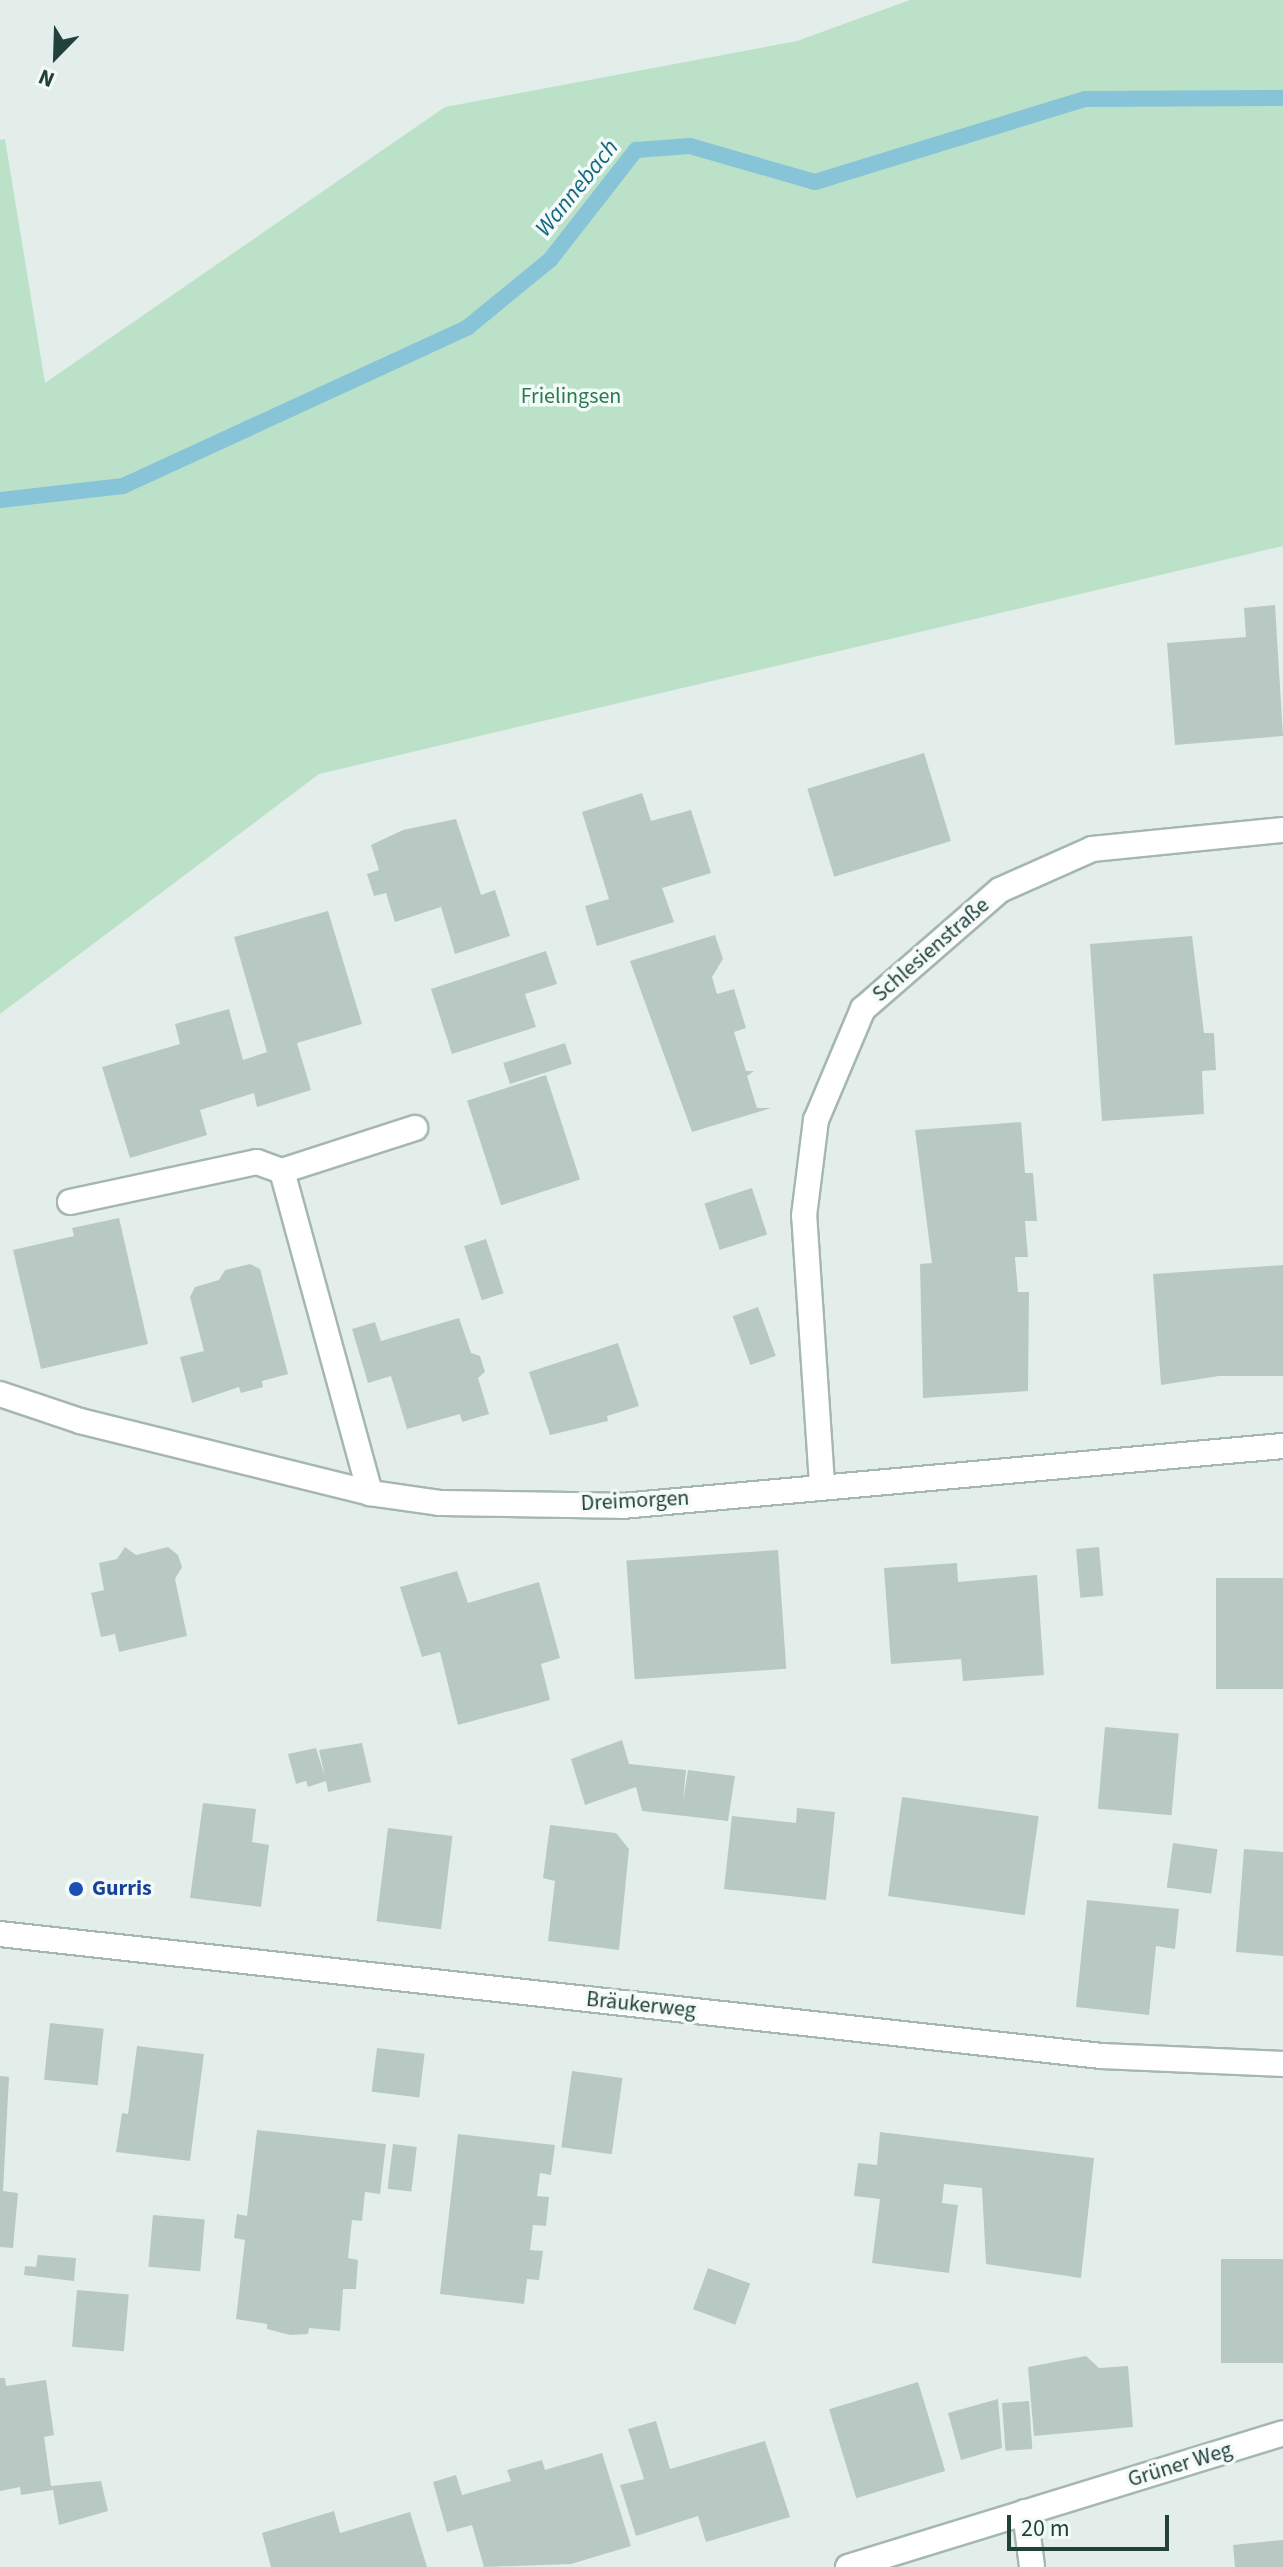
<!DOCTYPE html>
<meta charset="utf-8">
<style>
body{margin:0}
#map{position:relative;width:1283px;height:2567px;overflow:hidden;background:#e3eeea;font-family:"Source Sans 3",sans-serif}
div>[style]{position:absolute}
.green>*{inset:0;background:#bbe1c8}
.stream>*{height:16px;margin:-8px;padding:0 8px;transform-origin:8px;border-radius:8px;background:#87c4d7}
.building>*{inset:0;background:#b8c9c3;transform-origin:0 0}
.roads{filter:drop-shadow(2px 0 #a5b7b2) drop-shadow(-2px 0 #a5b7b2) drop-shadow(0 2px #a5b7b2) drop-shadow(0 -2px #a5b7b2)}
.lane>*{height:24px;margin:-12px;padding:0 12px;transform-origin:12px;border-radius:12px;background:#fff}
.street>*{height:24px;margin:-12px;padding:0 12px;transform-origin:12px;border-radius:12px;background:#fff}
.secondary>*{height:24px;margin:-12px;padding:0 12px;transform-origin:12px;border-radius:12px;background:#fff}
.dots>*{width:22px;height:22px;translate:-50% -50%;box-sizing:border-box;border:4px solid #f4faf8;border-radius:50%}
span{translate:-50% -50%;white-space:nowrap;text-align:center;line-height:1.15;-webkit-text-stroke:7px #f4faf8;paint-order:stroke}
.park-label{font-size:22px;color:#287b4f}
.street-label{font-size:22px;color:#21413b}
.transit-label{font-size:22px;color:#164399;font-weight:700}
.left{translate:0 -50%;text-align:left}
.water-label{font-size:24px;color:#166782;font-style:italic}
.north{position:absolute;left:16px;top:16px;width:80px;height:80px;-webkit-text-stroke:6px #f4faf8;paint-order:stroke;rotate:203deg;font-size:22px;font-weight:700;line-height:32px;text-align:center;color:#21413b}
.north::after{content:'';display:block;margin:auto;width:28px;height:36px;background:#21413b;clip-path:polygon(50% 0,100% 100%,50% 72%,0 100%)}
.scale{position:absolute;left:1007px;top:2515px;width:162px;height:36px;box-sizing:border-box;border:4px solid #21413b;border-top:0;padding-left:10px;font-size:24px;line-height:28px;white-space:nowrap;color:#21413b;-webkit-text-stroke:6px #f4faf8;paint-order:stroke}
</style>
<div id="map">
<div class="green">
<i style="clip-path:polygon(910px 0,1283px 0,1283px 546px,319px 774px,0 1014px,0 140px,5px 139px,45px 383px,445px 107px,797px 41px)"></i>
</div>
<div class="stream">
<i style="left:0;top:500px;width:124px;rotate:-6.5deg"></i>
<i style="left:123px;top:486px;width:380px;rotate:-24.7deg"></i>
<i style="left:468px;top:327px;width:106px;rotate:-39.3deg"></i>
<i style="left:550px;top:260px;width:140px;rotate:-52deg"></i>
<i style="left:636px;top:150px;width:54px;rotate:-4.2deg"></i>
<i style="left:690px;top:146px;width:130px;rotate:16.1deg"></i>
<i style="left:815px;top:182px;width:282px;rotate:-17.1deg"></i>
<i style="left:1085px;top:99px;width:198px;rotate:-0.3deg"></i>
</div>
<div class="building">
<i style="clip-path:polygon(1275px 605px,1283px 736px,1175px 745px,1167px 643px,1246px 637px,1244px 608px)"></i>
<i style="left:924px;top:753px;width:92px;height:122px;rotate:73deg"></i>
<i style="clip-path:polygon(642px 793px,651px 821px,691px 810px,711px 873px,662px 888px,674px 922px,597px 946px,585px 906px,609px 899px,582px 812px)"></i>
<i style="clip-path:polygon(456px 819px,481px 895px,495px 890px,510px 936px,455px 954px,441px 907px,395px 922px,386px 893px,374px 896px,367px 874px,379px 870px,371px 845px,403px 830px)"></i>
<i style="clip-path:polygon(328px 911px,362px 1024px,297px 1043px,311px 1090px,257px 1107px,254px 1093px,200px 1110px,207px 1135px,130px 1158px,102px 1067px,180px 1044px,175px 1024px,229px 1009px,243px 1060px,267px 1052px,234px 937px)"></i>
<i style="clip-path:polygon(715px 935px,723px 959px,712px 977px,717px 994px,734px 989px,746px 1028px,734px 1032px,746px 1071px,754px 1071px,747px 1076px,757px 1108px,771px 1108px,692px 1132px,630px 961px)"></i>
<i style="clip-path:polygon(1192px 936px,1204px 1033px,1214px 1033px,1216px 1070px,1202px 1071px,1204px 1114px,1102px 1121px,1090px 944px)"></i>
<i style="clip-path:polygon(546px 951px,557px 984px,525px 994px,536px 1027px,452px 1054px,431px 989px)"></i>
<i style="left:565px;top:1043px;width:22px;height:65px;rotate:72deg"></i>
<i style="left:546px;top:1075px;width:110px;height:83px;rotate:72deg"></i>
<i style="clip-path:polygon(1021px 1122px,1025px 1173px,1033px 1173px,1037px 1221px,1025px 1221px,1028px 1257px,1015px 1257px,1018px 1292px,1029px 1292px,1028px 1391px,923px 1398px,920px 1264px,932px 1263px,915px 1130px)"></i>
<i style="left:752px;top:1188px;width:49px;height:50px;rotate:72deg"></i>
<i style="clip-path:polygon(119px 1218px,148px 1344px,41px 1369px,13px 1250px,74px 1236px,72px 1228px)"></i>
<i style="left:486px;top:1239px;width:57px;height:23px;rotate:72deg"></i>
<i style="clip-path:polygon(250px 1264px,260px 1269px,288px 1374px,262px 1381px,263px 1387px,241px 1393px,239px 1387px,192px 1403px,180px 1357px,204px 1351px,190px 1297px,195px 1287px,219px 1280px,225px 1270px)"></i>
<i style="clip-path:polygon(1283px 1265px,1283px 1376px,1219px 1376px,1161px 1385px,1153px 1274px)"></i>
<i style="left:758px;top:1307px;width:52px;height:27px;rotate:70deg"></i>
<i style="clip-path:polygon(459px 1318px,471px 1353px,480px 1356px,485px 1372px,478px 1378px,489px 1414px,462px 1422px,460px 1414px,407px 1429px,391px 1376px,368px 1383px,352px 1329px,375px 1322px,381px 1341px)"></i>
<i style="clip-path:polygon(618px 1343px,639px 1406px,607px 1416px,608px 1421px,550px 1435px,529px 1372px)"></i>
<i style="clip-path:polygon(125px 1547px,136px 1555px,168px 1547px,178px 1555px,182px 1567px,175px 1579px,187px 1636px,119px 1652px,115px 1634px,101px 1637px,91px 1593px,104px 1590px,99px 1563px,117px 1559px)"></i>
<i style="left:1099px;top:1547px;width:49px;height:23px;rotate:85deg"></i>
<i style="left:778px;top:1550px;width:119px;height:152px;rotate:86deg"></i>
<i style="clip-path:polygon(957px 1563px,958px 1582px,1037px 1575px,1044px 1675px,963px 1681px,961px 1659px,891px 1664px,884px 1568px)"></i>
<i style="clip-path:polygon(457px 1571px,468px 1603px,539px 1582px,560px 1658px,541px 1664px,550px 1700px,458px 1725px,440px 1652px,422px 1657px,400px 1587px)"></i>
<i style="left:1283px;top:1578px;width:111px;height:67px;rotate:90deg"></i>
<i style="left:1105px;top:1727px;width:74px;height:82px;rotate:5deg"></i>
<i style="clip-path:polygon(622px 1740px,629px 1764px,686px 1770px,683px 1802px,688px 1770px,735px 1776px,728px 1821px,642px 1811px,636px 1787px,585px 1805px,571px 1759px)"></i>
<i style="clip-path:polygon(362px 1743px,371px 1782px,328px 1792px,326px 1781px,308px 1787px,306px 1781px,296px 1784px,288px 1754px,316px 1748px,325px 1777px,319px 1750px)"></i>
<i style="left:902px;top:1797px;width:138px;height:100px;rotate:8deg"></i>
<i style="clip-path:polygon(203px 1803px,256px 1809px,252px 1842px,269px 1845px,261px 1907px,190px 1898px)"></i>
<i style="clip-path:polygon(797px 1808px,835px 1812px,826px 1900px,724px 1889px,732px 1816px,796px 1823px)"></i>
<i style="clip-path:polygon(550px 1825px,616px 1833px,629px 1849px,619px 1950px,548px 1941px,555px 1881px,543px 1878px)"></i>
<i style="left:388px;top:1828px;width:65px;height:94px;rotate:7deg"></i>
<i style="left:1173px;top:1843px;width:45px;height:45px;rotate:8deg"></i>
<i style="clip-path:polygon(1244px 1849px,1283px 1852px,1283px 1956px,1236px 1952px)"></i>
<i style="clip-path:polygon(1087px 1900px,1179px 1909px,1175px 1949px,1156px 1946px,1149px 2015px,1076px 2007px)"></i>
<i style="left:50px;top:2023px;width:54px;height:57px;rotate:6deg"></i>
<i style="clip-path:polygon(137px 2046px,204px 2054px,190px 2161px,116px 2152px,122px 2113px,128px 2114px)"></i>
<i style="left:377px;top:2048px;width:48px;height:44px;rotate:7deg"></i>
<i style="left:572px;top:2071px;width:51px;height:77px;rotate:8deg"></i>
<i style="clip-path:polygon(0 2076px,9px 2077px,3px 2191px,18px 2193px,13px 2248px,0 2247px)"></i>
<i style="clip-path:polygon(257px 2130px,386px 2144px,380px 2194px,365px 2192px,362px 2221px,352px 2220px,348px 2258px,358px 2260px,356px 2289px,343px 2289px,340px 2331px,309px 2328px,308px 2334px,290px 2335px,267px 2329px,267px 2324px,236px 2319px,245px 2240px,234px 2238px,237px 2214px,247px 2216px)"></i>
<i style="clip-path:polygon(880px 2132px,1094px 2158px,1081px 2278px,986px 2264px,982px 2188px,944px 2184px,942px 2203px,958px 2205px,949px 2273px,872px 2263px,880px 2199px,854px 2196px,858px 2163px,877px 2165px)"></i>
<i style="clip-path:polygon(458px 2134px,555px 2145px,551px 2175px,540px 2173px,537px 2196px,549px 2197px,546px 2226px,533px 2225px,530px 2250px,543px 2251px,539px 2280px,527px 2279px,524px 2304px,440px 2294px)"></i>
<i style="left:393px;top:2144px;width:24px;height:45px;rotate:7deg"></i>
<i style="left:153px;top:2215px;width:52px;height:52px;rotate:5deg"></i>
<i style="clip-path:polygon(38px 2255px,76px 2258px,74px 2281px,24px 2275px,25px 2266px,36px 2267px)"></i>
<i style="left:1283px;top:2259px;width:104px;height:62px;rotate:90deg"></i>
<i style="left:708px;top:2268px;width:45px;height:44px;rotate:20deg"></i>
<i style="left:77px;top:2290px;width:52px;height:57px;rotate:5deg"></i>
<i style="clip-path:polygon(1086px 2356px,1099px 2368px,1128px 2366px,1133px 2427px,1034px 2436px,1028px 2367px)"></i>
<i style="clip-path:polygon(0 2378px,5px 2378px,6px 2386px,46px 2380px,54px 2435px,44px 2437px,51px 2486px,101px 2481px,108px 2511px,59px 2525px,53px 2490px,21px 2495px,20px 2487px,0 2491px)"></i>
<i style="left:918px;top:2382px;width:93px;height:93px;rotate:73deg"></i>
<i style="clip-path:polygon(998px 2399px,1002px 2448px,961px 2460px,948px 2413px)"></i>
<i style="left:1029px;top:2401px;width:48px;height:27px;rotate:86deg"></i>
<i style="clip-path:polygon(656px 2421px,670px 2469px,765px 2441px,790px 2517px,706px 2542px,698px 2516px,636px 2536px,620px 2485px,644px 2479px,628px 2429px)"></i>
<i style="clip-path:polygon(602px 2453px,631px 2546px,571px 2564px,484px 2567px,472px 2525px,447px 2532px,433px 2482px,456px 2475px,462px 2495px,511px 2481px,507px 2470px,542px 2460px,545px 2470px)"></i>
<i style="clip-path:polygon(334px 2511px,340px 2533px,410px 2512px,427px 2567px,271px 2567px,262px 2533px)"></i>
<i style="clip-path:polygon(1283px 2540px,1283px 2567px,1235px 2567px,1233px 2545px)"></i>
</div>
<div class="roads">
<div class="lane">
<i style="left:282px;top:1171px;width:140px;rotate:-17.9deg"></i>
<i style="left:70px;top:1202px;width:191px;rotate:-12.1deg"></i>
<i style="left:257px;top:1162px;width:27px;rotate:20deg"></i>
<i style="left:282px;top:1171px;width:334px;rotate:74.7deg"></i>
<i style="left:1025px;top:2512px;width:55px;rotate:82.7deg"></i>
</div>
<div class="street">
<i style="left:0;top:1394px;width:84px;rotate:18.6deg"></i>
<i style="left:80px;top:1421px;width:299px;rotate:13.9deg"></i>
<i style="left:370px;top:1493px;width:70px;rotate:8.2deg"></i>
<i style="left:439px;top:1503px;width:183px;rotate:0.9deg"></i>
<i style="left:622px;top:1506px;width:664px;rotate:-5.19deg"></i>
<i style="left:822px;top:1484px;width:269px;rotate:-93.8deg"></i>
<i style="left:804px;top:1216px;width:97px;rotate:-82.9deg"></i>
<i style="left:816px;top:1120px;width:121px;rotate:-67.1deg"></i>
<i style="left:863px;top:1009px;width:181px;rotate:-41deg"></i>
<i style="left:1000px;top:890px;width:101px;rotate:-24deg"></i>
<i style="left:1092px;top:849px;width:192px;rotate:-5.7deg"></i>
<i style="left:848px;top:2567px;width:455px;rotate:-17.1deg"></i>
</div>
<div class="secondary">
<i style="left:0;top:1934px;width:1109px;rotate:6.32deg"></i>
<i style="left:1102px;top:2056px;width:181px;rotate:2.5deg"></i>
</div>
</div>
<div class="dots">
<i style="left:76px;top:1889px;background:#1a4fb4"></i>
</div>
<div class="park-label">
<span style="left:571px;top:397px">Frielingsen</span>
</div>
<div class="street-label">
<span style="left:931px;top:950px;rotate:-41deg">Schlesienstraße</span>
<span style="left:635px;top:1501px;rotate:-3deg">Dreimorgen</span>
<span style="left:641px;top:2005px;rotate:6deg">Bräukerweg</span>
<span style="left:1180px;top:2465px;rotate:-17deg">Grüner Weg</span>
</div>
<div class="transit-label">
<span class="left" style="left:92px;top:1889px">Gurris</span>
</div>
<div class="water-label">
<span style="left:577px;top:188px;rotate:-51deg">Wannebach</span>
</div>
<div class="north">N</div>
<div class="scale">20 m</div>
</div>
